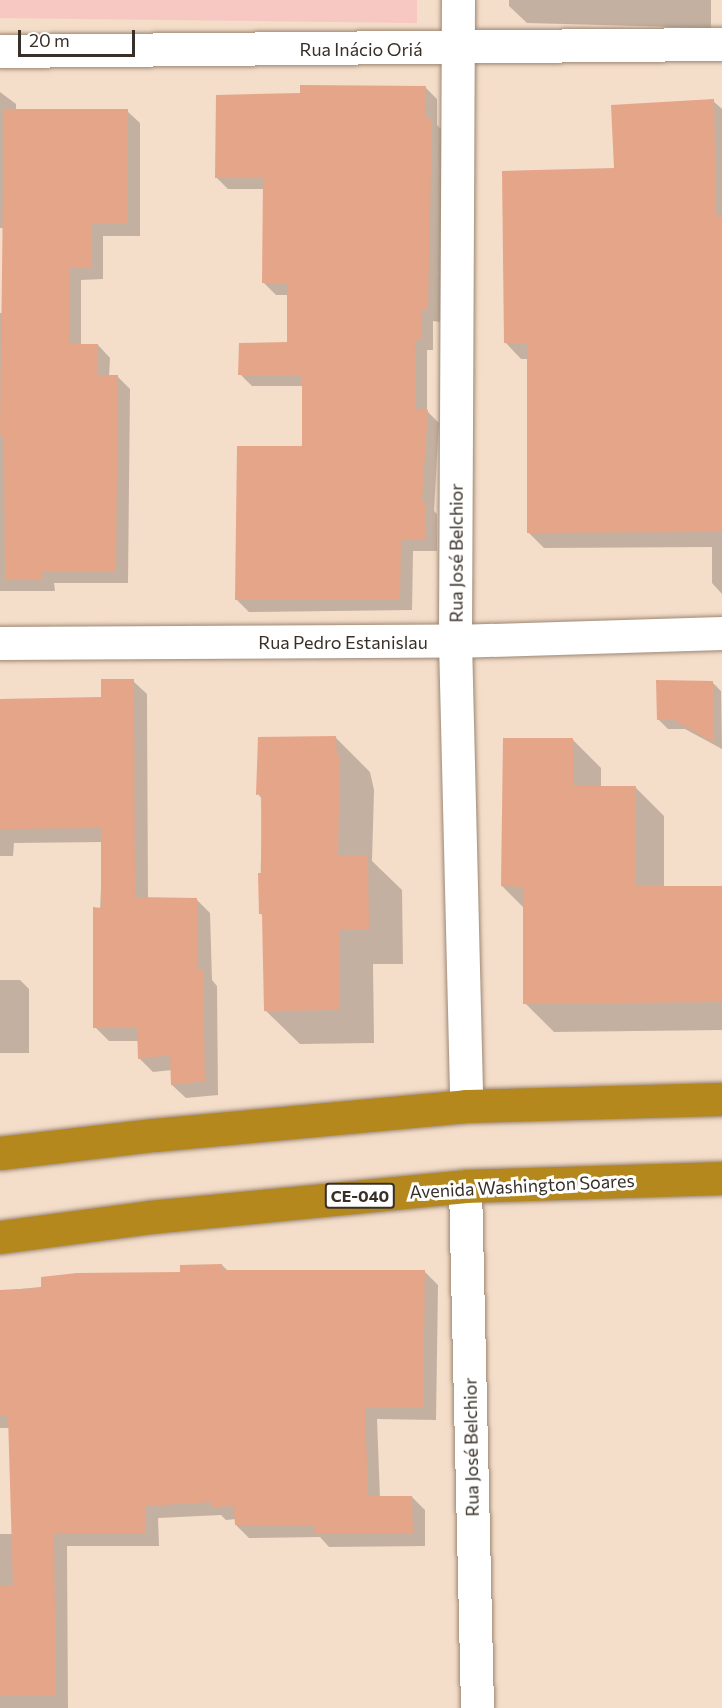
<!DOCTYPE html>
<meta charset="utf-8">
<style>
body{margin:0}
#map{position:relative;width:722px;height:1708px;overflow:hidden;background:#f4ddc9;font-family:Commissioner,sans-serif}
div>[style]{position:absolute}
.green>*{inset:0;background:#f7c7c1}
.shadow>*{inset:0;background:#0003}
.building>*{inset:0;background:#e5a589}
.roads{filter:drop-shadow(0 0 2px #9c8875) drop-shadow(0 0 2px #9c8875)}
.street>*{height:33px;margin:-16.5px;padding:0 16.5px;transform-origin:16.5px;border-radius:16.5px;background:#fff}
.highway>*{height:33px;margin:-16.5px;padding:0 16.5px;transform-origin:16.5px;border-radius:16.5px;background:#b4881d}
span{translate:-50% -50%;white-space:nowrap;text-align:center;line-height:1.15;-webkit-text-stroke:6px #fff;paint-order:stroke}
.shield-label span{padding:2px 4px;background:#fff;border:2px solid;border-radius:4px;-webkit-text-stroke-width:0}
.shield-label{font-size:16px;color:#383028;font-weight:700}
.street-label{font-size:18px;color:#383028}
.scale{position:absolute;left:18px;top:30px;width:117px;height:27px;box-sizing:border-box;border:3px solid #383028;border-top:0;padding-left:8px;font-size:18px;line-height:21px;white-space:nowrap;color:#383028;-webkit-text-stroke:4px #fff;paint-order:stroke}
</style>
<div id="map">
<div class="green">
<div style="clip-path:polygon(0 0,417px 0,417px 23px,0 18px)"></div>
</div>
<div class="shadow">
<div style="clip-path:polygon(509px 0,711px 0,711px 28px,527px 23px,509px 6px)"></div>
<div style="clip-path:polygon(425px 87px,437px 99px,437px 125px,444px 132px,440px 322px,433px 321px,433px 350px,427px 350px,427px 411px,439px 423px,434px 511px,437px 514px,437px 551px,413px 551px,412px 610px,249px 612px,237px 600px,303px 447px,303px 386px,252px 386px,240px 374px,288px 344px,288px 295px,276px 295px,264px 283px,264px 189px,228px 189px,216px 177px,301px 94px)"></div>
<div style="clip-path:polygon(0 92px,16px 104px,16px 110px,127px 111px,140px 123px,140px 236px,103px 236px,103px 279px,81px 280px,81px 345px,98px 345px,110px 358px,109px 377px,118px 377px,130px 389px,128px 583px,54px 583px,55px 591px,0 591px,0 313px,5px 313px,5px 228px,0 228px)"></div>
<div style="clip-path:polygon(713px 101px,722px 109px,722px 594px,712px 583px,712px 547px,544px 548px,528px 532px,529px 359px,521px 359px,505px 342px,616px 170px)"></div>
<div style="clip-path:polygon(133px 681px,147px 694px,148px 899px,196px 899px,210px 913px,212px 980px,217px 986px,218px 1095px,186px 1098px,172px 1085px,172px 1070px,153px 1072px,139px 1058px,139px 1041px,109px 1041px,95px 1027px,103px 842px,14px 843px,13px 856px,0 856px,0 699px,103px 699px)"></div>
<div style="clip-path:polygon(712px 682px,721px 691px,722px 749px,685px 729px,668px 729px,659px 720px)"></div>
<div style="clip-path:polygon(336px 738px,370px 772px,374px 790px,372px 861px,402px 890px,403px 964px,373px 964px,374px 1043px,300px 1044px,265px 1010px,264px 917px,260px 913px,262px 799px,258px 794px)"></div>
<div style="clip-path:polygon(572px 739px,601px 768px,601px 788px,635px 787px,664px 816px,664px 888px,722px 887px,722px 1030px,554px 1032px,525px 1003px,524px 908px,502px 886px)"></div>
<div style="clip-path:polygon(0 980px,20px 980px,29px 989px,29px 1053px,0 1053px)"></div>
<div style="clip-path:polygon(222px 1265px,229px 1272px,425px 1272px,438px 1285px,436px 1420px,377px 1419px,380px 1498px,412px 1497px,425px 1510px,425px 1546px,329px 1547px,320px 1537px,249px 1538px,236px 1525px,236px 1519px,226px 1520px,221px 1515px,158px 1518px,159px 1546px,67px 1546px,68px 1708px,0 1708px,0 1534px,13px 1534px,10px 1428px,0 1428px,0 1291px,182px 1273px)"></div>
</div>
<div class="building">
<div style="clip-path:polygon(300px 85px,426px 86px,425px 118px,432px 119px,428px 310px,422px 310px,422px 339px,415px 339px,416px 409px,428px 410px,422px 501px,426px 501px,425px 539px,401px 539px,400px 599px,235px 600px,237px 446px,302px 446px,302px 375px,238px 375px,239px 343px,287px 342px,287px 284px,262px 283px,263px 177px,215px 178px,216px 95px,300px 93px)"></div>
<div style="clip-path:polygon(714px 99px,716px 215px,722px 215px,722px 532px,527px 533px,527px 343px,504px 343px,502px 171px,614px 168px,611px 105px)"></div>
<div style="clip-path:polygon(4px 109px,128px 109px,128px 224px,91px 224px,91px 267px,69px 268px,70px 344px,98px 344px,97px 375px,118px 375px,116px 571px,42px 571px,43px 579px,5px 579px,4px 436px,0 436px)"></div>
<div style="clip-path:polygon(101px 679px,134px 679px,135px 897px,197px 898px,198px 970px,203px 970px,205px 1081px,171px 1085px,170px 1055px,138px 1059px,137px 1028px,93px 1028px,93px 907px,101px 908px,101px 828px,0 829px,0 699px,101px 697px)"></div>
<div style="clip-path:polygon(656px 680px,713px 681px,713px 742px,674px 720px,657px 720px)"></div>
<div style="clip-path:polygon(336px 736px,337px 755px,340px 755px,338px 855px,368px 855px,369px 930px,339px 930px,340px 1010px,264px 1011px,262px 914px,259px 914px,258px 873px,262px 873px,261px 794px,256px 795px,258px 737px)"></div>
<div style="clip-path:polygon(503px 738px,573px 738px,574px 786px,636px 786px,636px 886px,722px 886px,722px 1002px,523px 1004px,523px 887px,501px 886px)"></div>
<div style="clip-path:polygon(222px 1264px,222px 1270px,425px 1270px,423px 1408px,365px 1407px,368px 1496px,412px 1496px,413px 1534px,314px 1534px,315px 1525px,235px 1525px,234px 1506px,212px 1507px,212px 1502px,145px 1506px,146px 1534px,54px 1533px,56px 1696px,0 1696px,0 1586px,13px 1586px,8px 1416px,0 1416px,0 1290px,41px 1288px,41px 1277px,77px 1273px,180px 1272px,180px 1265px)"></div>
</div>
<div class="roads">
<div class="street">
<div style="left:458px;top:0;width:641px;rotate:90.27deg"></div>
<div style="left:455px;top:641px;width:465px;rotate:88.6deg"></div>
<div style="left:0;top:51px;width:722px;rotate:-0.56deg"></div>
<div style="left:0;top:643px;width:455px;rotate:-0.3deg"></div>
<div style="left:455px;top:641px;width:267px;rotate:-1.7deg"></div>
<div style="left:465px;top:1186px;width:522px;rotate:88.68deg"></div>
</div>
<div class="highway">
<div style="left:0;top:1153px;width:155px;rotate:-6.7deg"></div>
<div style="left:154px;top:1135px;width:313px;rotate:-5.3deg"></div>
<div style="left:466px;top:1106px;width:256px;rotate:-1.6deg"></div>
<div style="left:0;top:1237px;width:151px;rotate:-7.6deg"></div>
<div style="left:150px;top:1217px;width:317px;rotate:-5.6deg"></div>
<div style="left:465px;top:1186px;width:257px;rotate:-1.8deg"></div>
</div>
</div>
<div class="shield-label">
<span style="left:360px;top:1196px">CE-040</span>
</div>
<div class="street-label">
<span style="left:361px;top:49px">Rua Inácio Oriá</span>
<span style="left:456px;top:553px;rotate:-90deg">Rua José Belchior</span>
<span style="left:343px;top:642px">Rua Pedro Estanislau</span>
<span style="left:522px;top:1186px;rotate:-3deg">Avenida Washington Soares</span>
<span style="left:471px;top:1447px;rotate:-91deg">Rua José Belchior</span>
</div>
<div class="scale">20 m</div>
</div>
